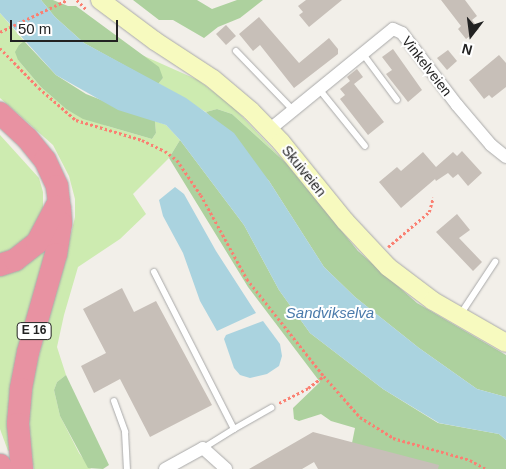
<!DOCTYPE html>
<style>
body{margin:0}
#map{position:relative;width:506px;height:469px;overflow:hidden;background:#f2efe9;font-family:Helvetica,sans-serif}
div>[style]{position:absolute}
.grass>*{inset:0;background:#cdebb0}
.forest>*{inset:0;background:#add19e}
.water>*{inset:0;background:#aad3df}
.building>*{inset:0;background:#c7bfb8}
.path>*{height:2.5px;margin-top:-1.25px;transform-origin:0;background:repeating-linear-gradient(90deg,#fa8072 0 2.5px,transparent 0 5px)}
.roads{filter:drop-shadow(0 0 1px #a9a9a9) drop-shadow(0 0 1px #a9a9a9)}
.lane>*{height:6px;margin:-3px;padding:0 3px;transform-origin:3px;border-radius:3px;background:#fff}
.street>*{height:12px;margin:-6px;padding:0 6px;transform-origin:6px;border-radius:6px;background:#fff}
.secondary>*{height:18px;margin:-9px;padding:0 9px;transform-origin:9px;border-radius:9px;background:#f7fabf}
.highway>*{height:22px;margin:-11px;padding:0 11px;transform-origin:11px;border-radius:11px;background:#e892a2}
span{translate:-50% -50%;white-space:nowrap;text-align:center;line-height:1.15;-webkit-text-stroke:4px #fff;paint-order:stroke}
.shield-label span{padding:1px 4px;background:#fff;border:1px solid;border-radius:4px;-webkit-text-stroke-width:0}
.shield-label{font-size:12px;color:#222;font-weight:700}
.street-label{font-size:14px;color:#222}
.water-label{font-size:15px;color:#4a7aab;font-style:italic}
.north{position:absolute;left:446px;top:10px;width:50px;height:50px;-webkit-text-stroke:4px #fff;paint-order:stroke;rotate:195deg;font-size:14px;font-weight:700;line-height:20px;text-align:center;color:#222}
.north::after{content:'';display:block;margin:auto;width:18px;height:22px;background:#222;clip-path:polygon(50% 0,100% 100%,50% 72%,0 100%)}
.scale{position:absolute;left:10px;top:20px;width:108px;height:22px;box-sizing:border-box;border:2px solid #222;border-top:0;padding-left:6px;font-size:15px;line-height:18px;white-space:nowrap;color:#222;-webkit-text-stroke:4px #fff;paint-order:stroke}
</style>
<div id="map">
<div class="grass">
<div style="clip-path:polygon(0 13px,24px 41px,19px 45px,18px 60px,41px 87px,66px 109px,107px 126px,152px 139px,156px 133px,155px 121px,166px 125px,180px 140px,169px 158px,133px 194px,146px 214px,120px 239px,78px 267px,64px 315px,57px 347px,66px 375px,57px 382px,54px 390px,60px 416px,79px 453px,91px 469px,34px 469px,32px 460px,28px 409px,33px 378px,71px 234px,75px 217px,75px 199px,69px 176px,53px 145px,0 98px)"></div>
<div style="clip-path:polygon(135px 52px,198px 80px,232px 106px,286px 163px,232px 114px,217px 109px,206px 112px,158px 84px,163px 78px)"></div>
<div style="clip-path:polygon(0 135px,39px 178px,43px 192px,43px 208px,29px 241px,0 256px)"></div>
<div style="clip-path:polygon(47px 246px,10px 450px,8px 451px,0 429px,0 274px)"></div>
</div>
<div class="forest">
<div style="clip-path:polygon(41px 0,53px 0,68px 6px,76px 6px,159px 67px,163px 78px,158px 84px,84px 43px,55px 17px)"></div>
<div style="clip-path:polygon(133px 0,197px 0,212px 9px,237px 0,263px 0,240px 18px,218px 27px,204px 38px,173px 20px,159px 20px)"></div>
<div style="clip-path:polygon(24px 41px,56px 75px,86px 94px,155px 121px,156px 133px,152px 139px,83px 119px,66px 109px,41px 87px,18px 60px,15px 52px,19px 45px)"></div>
<div style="clip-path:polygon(217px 109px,232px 114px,286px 163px,358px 251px,417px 303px,506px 355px,506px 397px,477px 389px,419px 348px,355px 297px,324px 267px,269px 181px,206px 112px)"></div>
<div style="clip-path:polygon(180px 140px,244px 225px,279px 290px,310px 333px,383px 389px,438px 423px,499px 434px,506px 440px,506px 469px,421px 469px,352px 443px,355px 428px,331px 421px,321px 414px,299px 421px,294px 419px,293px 408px,320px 382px,248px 287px,169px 158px)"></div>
<div style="clip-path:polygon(66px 375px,109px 465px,103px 469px,88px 468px,60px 416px,54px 390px,57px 382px)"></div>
</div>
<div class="water">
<div style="clip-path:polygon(0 0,41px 0,55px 17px,84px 43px,186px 98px,234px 133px,269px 181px,324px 267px,355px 297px,419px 348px,477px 389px,506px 397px,506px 440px,499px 434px,439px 423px,383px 389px,310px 333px,279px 290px,244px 225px,180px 140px,166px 125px,118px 110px,56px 75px,0 13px)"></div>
<div style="clip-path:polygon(175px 187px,184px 194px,216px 251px,256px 313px,217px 331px,200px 301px,183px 253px,163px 216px,159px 200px)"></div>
<div style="clip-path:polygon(263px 321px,280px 344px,282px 356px,279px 366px,267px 374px,250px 378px,240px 375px,234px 368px,224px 339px,226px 335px)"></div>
</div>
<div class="building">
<div style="clip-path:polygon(306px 0,342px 0,309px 27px,299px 15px,303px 12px,298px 6px)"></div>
<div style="clip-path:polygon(441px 0,465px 0,477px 16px,472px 20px,479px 29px,466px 39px,458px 29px,461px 26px)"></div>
<div style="clip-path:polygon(259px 17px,299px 63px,329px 38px,338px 49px,338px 54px,294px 88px,260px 45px,253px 51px,239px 34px)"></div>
<div style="clip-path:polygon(226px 25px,236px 36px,226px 45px,216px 34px)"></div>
<div style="clip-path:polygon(393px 49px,422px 90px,408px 102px,386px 74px,392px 70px,382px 57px)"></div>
<div style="clip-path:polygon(448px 50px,457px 61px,447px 70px,437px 58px)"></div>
<div style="clip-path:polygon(499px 55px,506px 63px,506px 87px,492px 98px,489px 95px,484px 99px,469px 80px)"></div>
<div style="clip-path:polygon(357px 69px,363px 77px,354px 84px,384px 122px,368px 135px,340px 99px,345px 95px,340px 89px,350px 81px,347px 77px)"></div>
<div style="clip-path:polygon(462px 151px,482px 173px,468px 186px,458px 174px,453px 178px,448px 173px,436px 181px,435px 179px,401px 208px,379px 182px,397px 167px,401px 171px,423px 152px,436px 167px,453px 152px,457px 156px)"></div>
<div style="clip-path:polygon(457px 214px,470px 230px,459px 238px,482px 262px,473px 271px,436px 232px)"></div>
<div style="clip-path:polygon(122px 288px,134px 312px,156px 301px,212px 405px,150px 437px,120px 379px,94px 393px,81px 366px,106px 353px,83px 309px)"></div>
<div style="clip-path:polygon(313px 432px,439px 465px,438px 469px,318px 469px,314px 462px,302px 469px,249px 469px)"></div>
</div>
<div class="path">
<div style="left:77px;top:0;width:13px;rotate:45deg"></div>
<div style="left:0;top:32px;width:74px;rotate:-25.5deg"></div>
<div style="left:0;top:48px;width:56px;rotate:45.7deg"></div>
<div style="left:39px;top:88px;width:49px;rotate:40.9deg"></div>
<div style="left:76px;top:120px;width:69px;rotate:16.9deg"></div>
<div style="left:142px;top:140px;width:25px;rotate:26deg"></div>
<div style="left:165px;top:151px;width:15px;rotate:37deg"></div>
<div style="left:177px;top:160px;width:42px;rotate:55.6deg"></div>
<div style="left:201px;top:195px;width:96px;rotate:61.3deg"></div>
<div style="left:247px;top:279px;width:124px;rotate:51.6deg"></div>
<div style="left:324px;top:376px;width:55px;rotate:48.7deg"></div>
<div style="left:360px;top:417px;width:39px;rotate:32deg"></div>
<div style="left:393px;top:438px;width:80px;rotate:15.9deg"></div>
<div style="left:470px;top:460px;width:18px;rotate:29deg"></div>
<div style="left:388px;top:247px;width:54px;rotate:-40.5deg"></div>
<div style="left:429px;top:212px;width:15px;rotate:-74deg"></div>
<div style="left:279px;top:403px;width:33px;rotate:-27deg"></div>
<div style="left:308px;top:388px;width:20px;rotate:-37deg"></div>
</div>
<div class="roads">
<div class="lane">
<div style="left:236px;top:51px;width:82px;rotate:46deg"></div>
<div style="left:363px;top:54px;width:57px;rotate:53.5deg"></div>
<div style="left:319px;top:89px;width:73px;rotate:51.1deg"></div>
<div style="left:154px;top:272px;width:176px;rotate:63deg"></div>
<div style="left:234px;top:429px;width:36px;rotate:148deg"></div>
<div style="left:460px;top:315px;width:64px;rotate:-56.6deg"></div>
<div style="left:114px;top:401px;width:33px;rotate:70deg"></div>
<div style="left:125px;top:432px;width:37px;rotate:87deg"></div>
<div style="left:234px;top:429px;width:43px;rotate:-29.6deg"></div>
</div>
<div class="street">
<div style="left:269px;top:130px;width:160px;rotate:-39.2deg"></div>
<div style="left:393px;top:29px;width:10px;rotate:24deg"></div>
<div style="left:402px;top:33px;width:91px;rotate:52.6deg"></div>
<div style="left:457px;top:105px;width:52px;rotate:49.6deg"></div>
<div style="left:491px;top:145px;width:19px;rotate:39deg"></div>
<div style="left:165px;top:469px;width:43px;rotate:-28.9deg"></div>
<div style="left:203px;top:448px;width:31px;rotate:42deg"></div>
</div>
<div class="secondary">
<div style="left:100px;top:0;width:69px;rotate:36.7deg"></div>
<div style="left:155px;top:41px;width:69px;rotate:33.2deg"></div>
<div style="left:213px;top:79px;width:50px;rotate:40.1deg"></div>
<div style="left:251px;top:111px;width:43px;rotate:45.9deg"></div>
<div style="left:281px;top:142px;width:102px;rotate:51deg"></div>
<div style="left:345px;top:221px;width:63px;rotate:46.9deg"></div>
<div style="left:388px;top:267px;width:56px;rotate:37.1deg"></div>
<div style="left:433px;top:301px;width:84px;rotate:29.9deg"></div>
</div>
<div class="highway">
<div style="left:0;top:113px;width:37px;rotate:43deg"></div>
<div style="left:27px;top:138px;width:28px;rotate:51deg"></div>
<div style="left:45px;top:160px;width:29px;rotate:65deg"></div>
<div style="left:57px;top:186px;width:23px;rotate:83deg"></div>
<div style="left:60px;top:209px;width:14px;rotate:86deg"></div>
<div style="left:61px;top:223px;width:31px;rotate:99deg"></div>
<div style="left:56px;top:254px;width:102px;rotate:105.9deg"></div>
<div style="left:28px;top:352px;width:38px;rotate:101deg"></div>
<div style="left:21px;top:389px;width:35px;rotate:95deg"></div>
<div style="left:18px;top:424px;width:45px;rotate:84.9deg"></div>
<div style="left:0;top:265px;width:16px;rotate:-18deg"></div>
<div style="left:15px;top:260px;width:28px;rotate:-38deg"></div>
<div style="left:37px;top:243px;width:41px;rotate:-62.2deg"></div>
<div style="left:0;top:465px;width:4px;rotate:63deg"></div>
</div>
</div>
<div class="shield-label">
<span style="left:34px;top:331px">E 16</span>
</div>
<div class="street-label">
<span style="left:427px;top:66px;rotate:52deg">Vinkelveien</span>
<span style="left:304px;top:171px;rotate:51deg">Skuiveien</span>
</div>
<div class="water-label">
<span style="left:330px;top:313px">Sandvikselva</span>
</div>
<div class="north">N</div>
<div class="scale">50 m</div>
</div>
